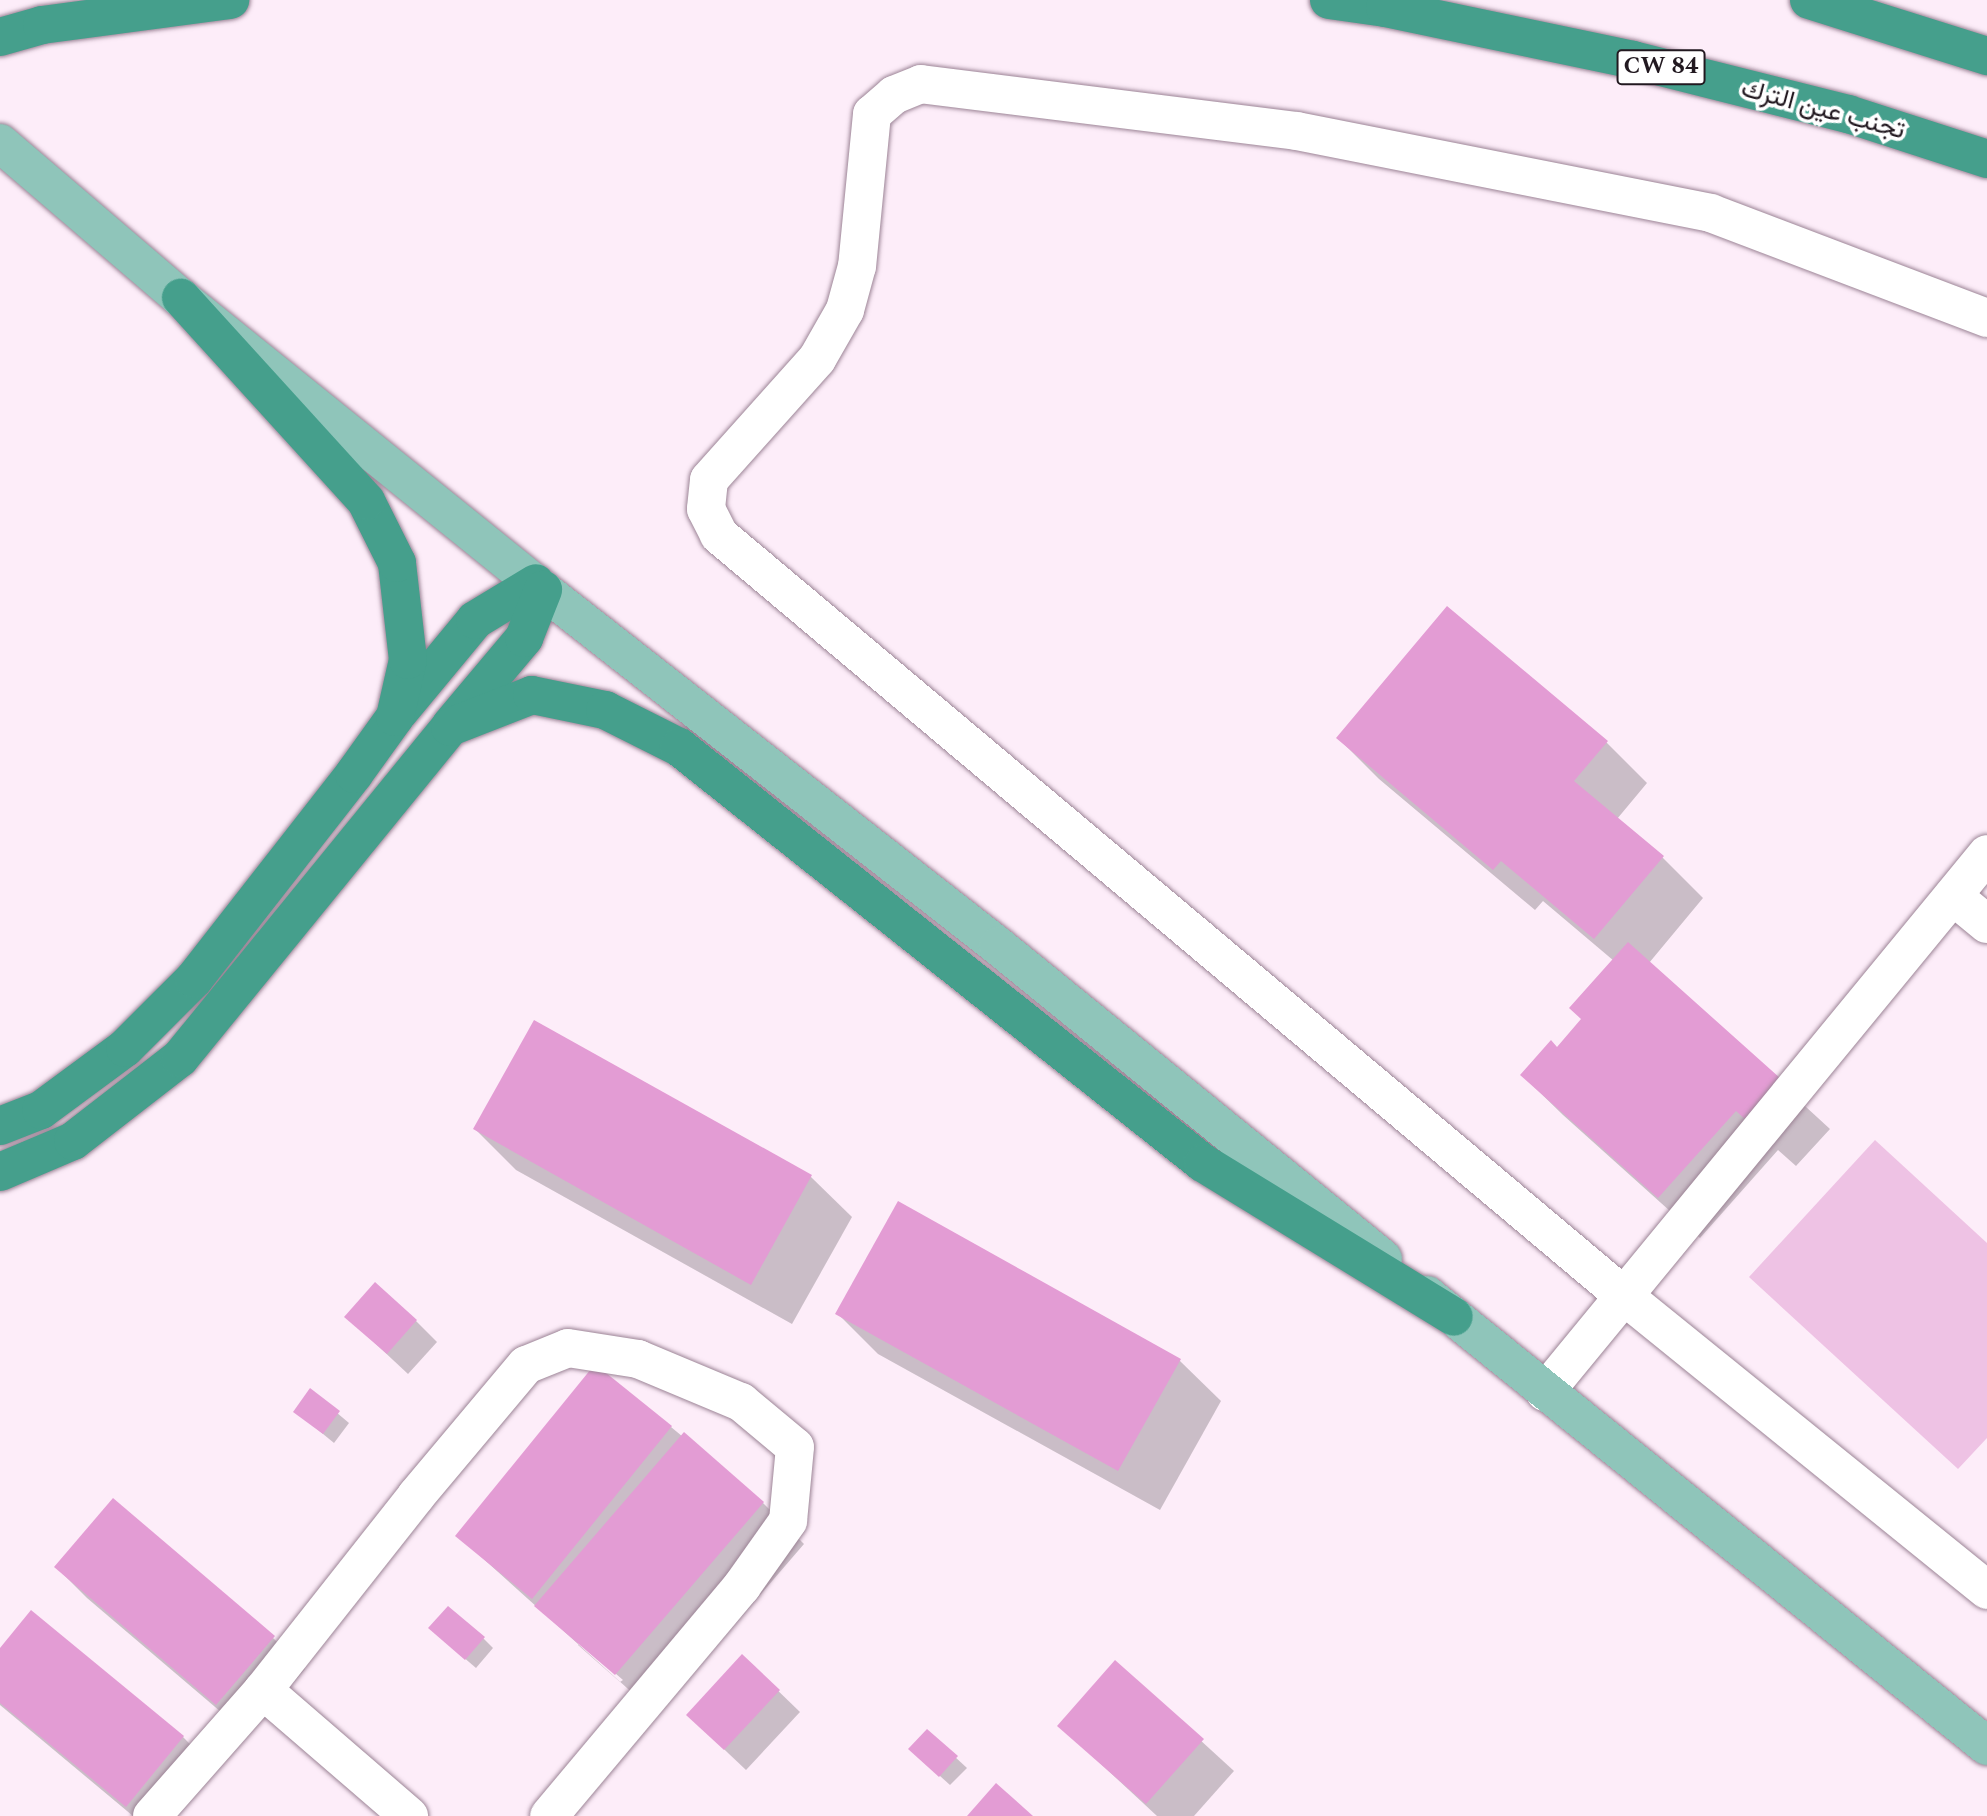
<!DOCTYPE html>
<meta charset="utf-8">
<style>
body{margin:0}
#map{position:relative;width:1987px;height:1816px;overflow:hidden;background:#fdedf9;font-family:Spectral,Vazirmatn,serif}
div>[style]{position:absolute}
.green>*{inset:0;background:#eec2e4}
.shadow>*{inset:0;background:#0003}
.building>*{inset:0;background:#e39cd4}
.roads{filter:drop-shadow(0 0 2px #9c8496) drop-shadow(0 0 2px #9c8496)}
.minor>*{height:38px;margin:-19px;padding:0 19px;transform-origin:19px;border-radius:19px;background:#fff}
.major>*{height:38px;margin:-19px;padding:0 19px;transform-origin:19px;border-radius:19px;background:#8fc5ba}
.highway>*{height:38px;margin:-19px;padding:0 19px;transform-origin:19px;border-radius:19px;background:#459f8c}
span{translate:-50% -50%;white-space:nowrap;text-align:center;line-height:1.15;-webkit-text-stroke:7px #fff;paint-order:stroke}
.shield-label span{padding:2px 5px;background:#fff;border:2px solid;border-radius:5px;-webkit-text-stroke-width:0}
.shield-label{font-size:24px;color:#221920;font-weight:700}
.street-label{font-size:26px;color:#221920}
</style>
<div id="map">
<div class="green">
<div style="clip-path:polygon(1875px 1140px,1987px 1243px,1987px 1438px,1958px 1469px,1749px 1277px)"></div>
</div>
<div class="shadow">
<div style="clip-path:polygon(1338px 738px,1606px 742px,1647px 783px,1617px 819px,1662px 857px,1703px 898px,1649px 963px,1830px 1129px,1796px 1166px,1778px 1150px,1700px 1238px,1563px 1115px,1522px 1075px,1557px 1049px,1583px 1020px,1614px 961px,1543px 901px,1535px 910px,1379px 779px)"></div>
<div style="clip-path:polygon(475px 1129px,811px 1177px,852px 1217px,792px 1324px,516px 1170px)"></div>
<div style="clip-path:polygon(837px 1313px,1180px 1361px,1221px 1401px,1160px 1510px,878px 1354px)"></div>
<div style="clip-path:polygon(347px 1317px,416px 1321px,437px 1342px,408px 1374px)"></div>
<div style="clip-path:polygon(311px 1391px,349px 1423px,334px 1443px,295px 1411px)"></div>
<div style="clip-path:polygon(evenodd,671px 1427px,763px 1503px,804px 1544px,657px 1715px,458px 1536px,671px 1427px,578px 1641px,623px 1680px,620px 1682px,578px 1645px,578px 1641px)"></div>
<div style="clip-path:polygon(56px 1567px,273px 1638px,305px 1669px,248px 1735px,87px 1598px)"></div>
<div style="clip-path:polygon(32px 1612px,183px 1737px,214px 1769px,175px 1816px,133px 1816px,0 1705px,0 1651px)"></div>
<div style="clip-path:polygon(441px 1638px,483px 1638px,493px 1648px,476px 1668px)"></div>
<div style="clip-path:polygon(742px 1656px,800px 1712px,746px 1770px,709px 1735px)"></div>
<div style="clip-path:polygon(1116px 1663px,1234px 1771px,1194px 1816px,1157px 1816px,1060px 1726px)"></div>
<div style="clip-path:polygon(927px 1731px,967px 1768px,950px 1785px,920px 1758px)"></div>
</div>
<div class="building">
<div style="clip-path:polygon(1447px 606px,1608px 741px,1574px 781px,1664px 856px,1594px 939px,1501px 861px,1493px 870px,1336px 738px)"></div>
<div style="clip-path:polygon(1628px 942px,1790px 1087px,1754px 1127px,1736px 1111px,1658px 1198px,1520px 1075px,1551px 1040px,1557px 1047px,1581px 1019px,1569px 1008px)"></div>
<div style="clip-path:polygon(534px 1020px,812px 1175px,751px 1285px,473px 1129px)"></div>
<div style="clip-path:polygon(898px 1201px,1181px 1359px,1118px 1471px,835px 1314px)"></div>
<div style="clip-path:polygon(375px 1282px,417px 1320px,387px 1354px,344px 1317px)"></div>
<div style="clip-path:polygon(595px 1364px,672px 1426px,532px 1599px,455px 1536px)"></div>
<div style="clip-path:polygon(310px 1388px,340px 1411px,323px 1434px,293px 1412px)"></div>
<div style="clip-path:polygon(684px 1432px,764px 1502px,615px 1675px,534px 1606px)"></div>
<div style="clip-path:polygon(113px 1498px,275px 1636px,216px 1705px,54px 1567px)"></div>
<div style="clip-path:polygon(448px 1606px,485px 1637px,465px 1660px,428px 1628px)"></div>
<div style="clip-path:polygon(31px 1610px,184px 1736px,126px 1807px,0 1703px,0 1648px)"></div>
<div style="clip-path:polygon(742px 1654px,780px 1690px,724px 1750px,686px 1715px)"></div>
<div style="clip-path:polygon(1115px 1660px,1204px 1739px,1146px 1804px,1057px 1726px)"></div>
<div style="clip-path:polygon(927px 1729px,958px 1756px,939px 1777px,908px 1749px)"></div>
<div style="clip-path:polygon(996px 1783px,1033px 1816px,967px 1816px)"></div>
</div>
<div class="roads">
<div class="minor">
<div style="left:1987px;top:318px;width:295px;rotate:-159.2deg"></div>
<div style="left:1711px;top:213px;width:422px;rotate:-168.8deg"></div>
<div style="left:1297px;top:131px;width:379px;rotate:-172.9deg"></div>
<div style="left:921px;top:84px;width:29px;rotate:158deg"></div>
<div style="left:894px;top:95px;width:29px;rotate:139deg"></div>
<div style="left:872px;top:114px;width:153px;rotate:95.6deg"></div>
<div style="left:857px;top:266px;width:46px;rotate:105.3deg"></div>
<div style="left:845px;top:310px;width:56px;rotate:119.7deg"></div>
<div style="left:817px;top:359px;width:162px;rotate:131.8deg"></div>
<div style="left:709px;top:480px;width:29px;rotate:96deg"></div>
<div style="left:706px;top:509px;width:29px;rotate:63deg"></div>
<div style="left:719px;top:535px;width:1182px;rotate:40.06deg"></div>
<div style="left:1624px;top:1296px;width:467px;rotate:39deg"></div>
<div style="left:1953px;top:896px;width:44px;rotate:39.5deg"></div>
<div style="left:1545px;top:1392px;width:696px;rotate:-50.59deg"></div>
<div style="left:263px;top:1690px;width:193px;rotate:40.8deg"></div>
<div style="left:152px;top:1816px;width:168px;rotate:-48.6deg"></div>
<div style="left:263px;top:1690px;width:247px;rotate:-51.7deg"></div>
<div style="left:416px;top:1496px;width:171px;rotate:-50deg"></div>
<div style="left:526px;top:1365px;width:45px;rotate:-22deg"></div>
<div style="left:568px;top:1348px;width:71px;rotate:8.9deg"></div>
<div style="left:638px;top:1359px;width:112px;rotate:22.7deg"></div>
<div style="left:741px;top:1402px;width:70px;rotate:39.8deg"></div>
<div style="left:795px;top:1447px;width:74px;rotate:95.4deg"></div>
<div style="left:788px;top:1521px;width:80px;rotate:125.3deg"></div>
<div style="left:742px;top:1586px;width:300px;rotate:130deg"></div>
</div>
<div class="major">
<div style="left:0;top:143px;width:238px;rotate:40.6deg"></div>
<div style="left:181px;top:298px;width:465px;rotate:38.9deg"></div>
<div style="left:543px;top:590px;width:578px;rotate:38.04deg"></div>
<div style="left:998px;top:946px;width:496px;rotate:39.1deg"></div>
<div style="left:1427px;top:1295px;width:719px;rotate:38.85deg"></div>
</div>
<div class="highway">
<div style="left:1329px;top:0;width:57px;rotate:8.1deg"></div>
<div style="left:1385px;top:8px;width:253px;rotate:11.8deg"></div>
<div style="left:1633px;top:60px;width:222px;rotate:14.1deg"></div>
<div style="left:1848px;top:114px;width:146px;rotate:17.9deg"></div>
<div style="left:1809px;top:0;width:187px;rotate:17.5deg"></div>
<div style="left:0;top:37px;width:44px;rotate:-15.9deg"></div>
<div style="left:42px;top:25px;width:190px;rotate:-7.6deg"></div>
<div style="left:399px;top:712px;width:119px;rotate:-50.4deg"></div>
<div style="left:475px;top:620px;width:71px;rotate:-31.2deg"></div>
<div style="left:451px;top:725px;width:114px;rotate:-50deg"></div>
<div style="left:524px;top:638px;width:52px;rotate:-68.4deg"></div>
<div style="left:0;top:1126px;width:44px;rotate:-21.3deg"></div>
<div style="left:41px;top:1110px;width:104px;rotate:-36.4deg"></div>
<div style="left:125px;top:1048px;width:98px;rotate:-45deg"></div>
<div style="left:194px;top:979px;width:260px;rotate:-52deg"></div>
<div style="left:354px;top:774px;width:70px;rotate:-54.3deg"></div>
<div style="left:395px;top:717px;width:58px;rotate:-77.2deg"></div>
<div style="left:408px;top:660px;width:98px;rotate:-96.5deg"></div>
<div style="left:397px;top:563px;width:69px;rotate:-116.6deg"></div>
<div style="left:366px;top:501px;width:275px;rotate:-132.3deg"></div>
<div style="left:0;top:1172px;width:79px;rotate:-23deg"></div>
<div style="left:73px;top:1141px;width:135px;rotate:-37.8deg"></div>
<div style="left:180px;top:1058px;width:427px;rotate:-50.8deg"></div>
<div style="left:450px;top:727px;width:88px;rotate:-21.3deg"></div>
<div style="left:532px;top:695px;width:75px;rotate:11.6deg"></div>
<div style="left:605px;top:710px;width:83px;rotate:26.6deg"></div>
<div style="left:679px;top:747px;width:669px;rotate:38.45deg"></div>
<div style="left:1203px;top:1163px;width:294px;rotate:31.5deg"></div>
</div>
</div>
<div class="shield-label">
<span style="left:1661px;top:67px">CW 84</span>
</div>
<div class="street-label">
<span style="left:1823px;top:110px;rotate:15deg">تجنب عين الترك</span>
</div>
</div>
